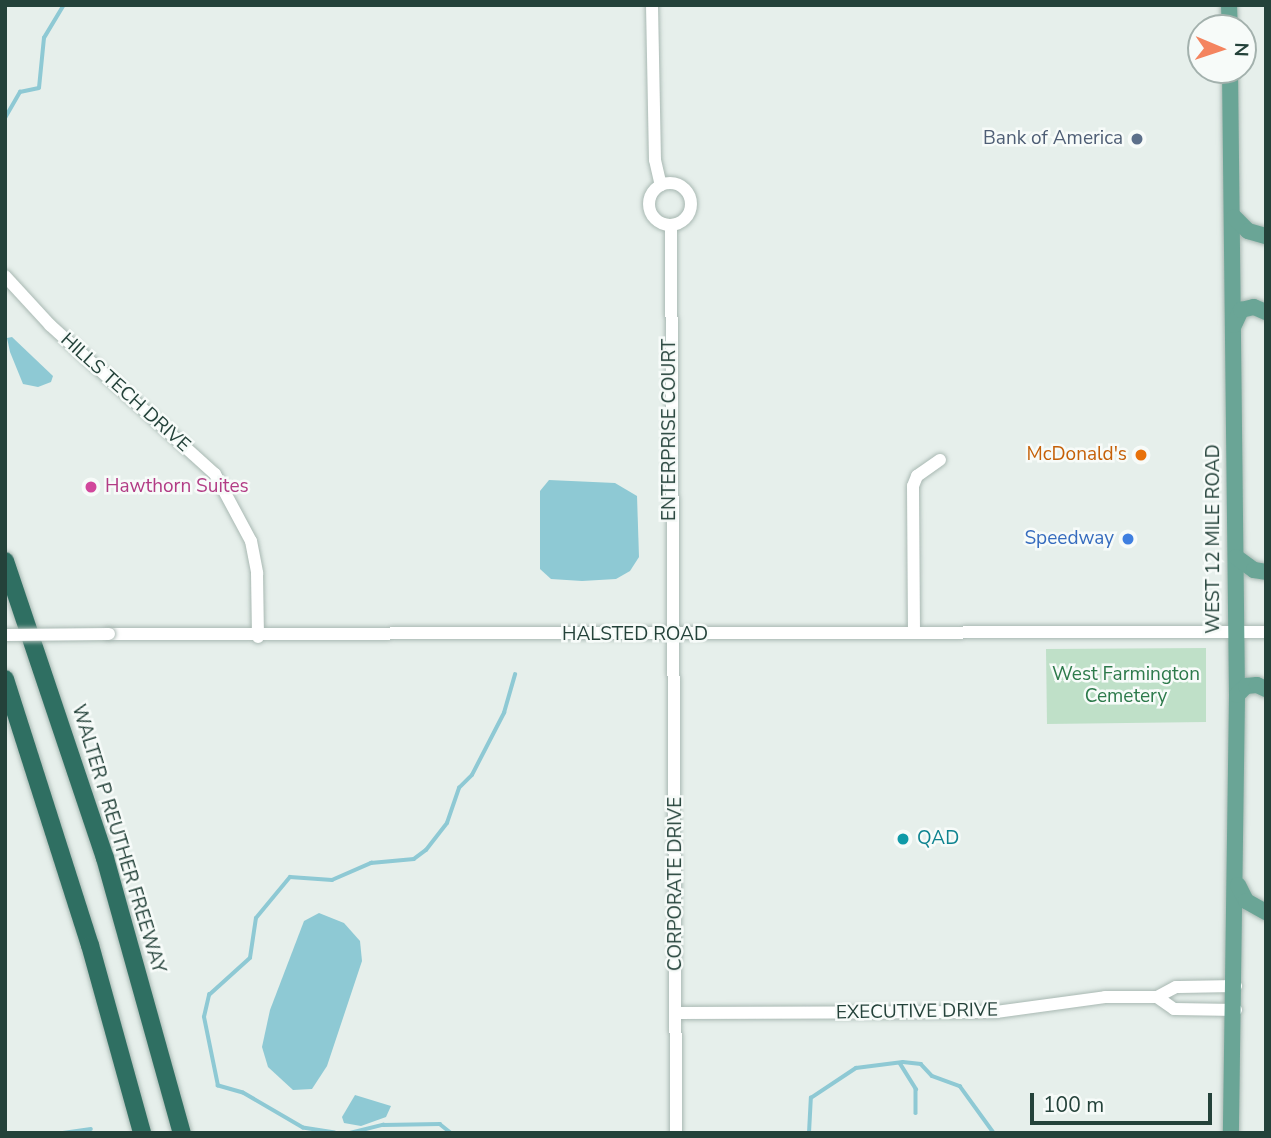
<!DOCTYPE html>
<style>
body{margin:0}
#map{position:relative;width:1271px;height:1138px;overflow:hidden;background:#e6efeb;font-family:"Nunito Sans",sans-serif}
div>[style]{position:absolute}
.green>*{inset:0;background:#bfe0c8}
.water>*{inset:0;background:#8ec9d4}
.stream>*{height:3.5px;margin:-1.75px;padding:0 1.75px;transform-origin:1.75px;border-radius:1.75px;background:#8ec9d4}
.roads{filter:drop-shadow(0 0 2px #a8b8b2) drop-shadow(0 0 2px #a8b8b2)}
.minor>*{height:12px;margin:-6px;padding:0 6px;transform-origin:6px;border-radius:6px;background:#fff}
.minor>.ring{margin:-6px;padding:0;box-sizing:content-box;background:none;border:12px solid #fff;border-radius:50%}
.major>*{height:16px;margin:-8px;padding:0 8px;transform-origin:8px;border-radius:8px;background:#6aa596}
.highway>*{height:18px;margin:-9px;padding:0 9px;transform-origin:9px;border-radius:9px;background:#2f6f62}
.bridges{filter:drop-shadow(0 0 2px #a8b8b2) drop-shadow(0 0 2px #a8b8b2)}
.minor-bridge>*{height:12px;margin:-6px;padding:0 6px;transform-origin:6px;border-radius:6px;background:#fff}
.dots>*{width:19px;height:19px;translate:-50% -50%;box-sizing:border-box;border:4px solid #f7fbf9;border-radius:50%}
span{translate:-50% -50%;white-space:nowrap;text-align:center;line-height:1.15;-webkit-text-stroke:5px #f7fbf9;paint-order:stroke}
.service-label{font-size:19px;color:#4e5e75}
.right{translate:-100% -50%;text-align:right}
.street-label{font-size:19px;color:#24423a}
.food-label{font-size:19px;color:#c56008}
.hotel-label{font-size:19px;color:#b23c85}
.left{translate:0 -50%;text-align:left}
.shop-label{font-size:19px;color:#366cbe}
.park-label{font-size:19px;color:#2d7a4b}
.culture-label{font-size:19px;color:#0d838f}
.frame{position:absolute;inset:0;border:7px solid #24423a;pointer-events:none}
.north{position:absolute;left:1187px;top:14px;width:70px;height:70px;box-sizing:border-box;background:#f7fbf9;border:2px solid #a3b1ad;border-radius:50%;rotate:92deg;font-size:19px;font-weight:700;line-height:28px;text-align:center;color:#24423a}
.north::after{content:'';display:block;margin:auto;width:24px;height:32px;background:#f4845f;clip-path:polygon(50% 0,100% 100%,50% 72%,0 100%)}
.scale{position:absolute;left:1030px;top:1093px;width:182px;height:32px;box-sizing:border-box;border:4px solid #24423a;border-top:0;padding-left:9px;font-size:21px;line-height:24px;white-space:nowrap;color:#24423a;-webkit-text-stroke:5px #f7fbf9;paint-order:stroke}
</style>
<div id="map">
<div class="green">
<div style="clip-path:polygon(1206px 648px,1206px 722px,1047px 724px,1046px 649px)"></div>
</div>
<div class="water">
<div style="clip-path:polygon(12px 337px,53px 376px,51px 382px,38px 387px,23px 384px,10px 352px,7px 338px)"></div>
<div style="clip-path:polygon(549px 480px,615px 483px,637px 496px,639px 557px,630px 571px,616px 579px,582px 581px,551px 579px,540px 569px,540px 491px)"></div>
<div style="clip-path:polygon(319px 913px,344px 923px,360px 941px,362px 961px,327px 1066px,312px 1089px,293px 1090px,268px 1067px,262px 1047px,270px 1010px,304px 921px)"></div>
<div style="clip-path:polygon(355px 1095px,391px 1106px,386px 1117px,361px 1126px,344px 1123px,342px 1117px)"></div>
</div>
<div class="stream">
<div style="left:5px;top:118px;width:30px;rotate:-60deg"></div>
<div style="left:20px;top:92px;width:19px;rotate:-12deg"></div>
<div style="left:39px;top:88px;width:50px;rotate:-84.3deg"></div>
<div style="left:44px;top:38px;width:39px;rotate:-59deg"></div>
<div style="left:900px;top:1063px;width:31px;rotate:58deg"></div>
<div style="left:916px;top:1089px;width:24px;rotate:90deg"></div>
<div style="left:63px;top:1133px;width:28px;rotate:-8deg"></div>
<div style="left:335px;top:1133px;width:32px;rotate:-171deg"></div>
<div style="left:303px;top:1128px;width:69px;rotate:-149.7deg"></div>
<div style="left:243px;top:1093px;width:26px;rotate:-164deg"></div>
<div style="left:218px;top:1086px;width:70px;rotate:-101.5deg"></div>
<div style="left:204px;top:1017px;width:23px;rotate:-77deg"></div>
<div style="left:209px;top:995px;width:55px;rotate:-42.1deg"></div>
<div style="left:250px;top:958px;width:40px;rotate:-81.5deg"></div>
<div style="left:256px;top:918px;width:53px;rotate:-50.3deg"></div>
<div style="left:290px;top:877px;width:42px;rotate:4.1deg"></div>
<div style="left:332px;top:880px;width:43px;rotate:-23.6deg"></div>
<div style="left:371px;top:863px;width:43px;rotate:-5.3deg"></div>
<div style="left:414px;top:859px;width:15px;rotate:-37deg"></div>
<div style="left:426px;top:850px;width:34px;rotate:-52deg"></div>
<div style="left:447px;top:823px;width:37px;rotate:-71deg"></div>
<div style="left:459px;top:788px;width:18px;rotate:-45deg"></div>
<div style="left:472px;top:775px;width:70px;rotate:-62.7deg"></div>
<div style="left:504px;top:713px;width:40px;rotate:-74deg"></div>
<div style="left:350px;top:1133px;width:34px;rotate:-14deg"></div>
<div style="left:383px;top:1125px;width:57px;rotate:-1deg"></div>
<div style="left:440px;top:1124px;width:14px;rotate:39deg"></div>
<div style="left:809px;top:1133px;width:35px;rotate:-87deg"></div>
<div style="left:811px;top:1098px;width:54px;rotate:-33.7deg"></div>
<div style="left:856px;top:1068px;width:47px;rotate:-7.3deg"></div>
<div style="left:903px;top:1062px;width:18px;rotate:6deg"></div>
<div style="left:921px;top:1064px;width:16px;rotate:47deg"></div>
<div style="left:932px;top:1076px;width:30px;rotate:20deg"></div>
<div style="left:960px;top:1086px;width:58px;rotate:54.1deg"></div>
</div>
<div class="roads">
<div class="minor">
<div style="left:652px;top:5px;width:155px;rotate:88.9deg"></div>
<div style="left:655px;top:160px;width:26px;rotate:77deg"></div>
<div class="ring" style="left:649px;top:183px;width:30px;height:30px"></div>
<div style="left:671px;top:225px;width:908px;rotate:89.68deg"></div>
<div style="left:5px;top:276px;width:67px;rotate:47.4deg"></div>
<div style="left:50px;top:325px;width:222px;rotate:42.1deg"></div>
<div style="left:215px;top:474px;width:76px;rotate:61.8deg"></div>
<div style="left:251px;top:541px;width:33px;rotate:79deg"></div>
<div style="left:257px;top:573px;width:64px;rotate:89.1deg"></div>
<div style="left:914px;top:632px;width:146px;rotate:-90.4deg"></div>
<div style="left:913px;top:486px;width:11px;rotate:-68deg"></div>
<div style="left:917px;top:476px;width:28px;rotate:-35deg"></div>
<div style="left:109px;top:634px;width:1157px;rotate:-0.1deg"></div>
<div style="left:1157px;top:997px;width:21px;rotate:35deg"></div>
<div style="left:1174px;top:1009px;width:62px;rotate:0.9deg"></div>
<div style="left:676px;top:1013px;width:320px;rotate:-0.2deg"></div>
<div style="left:996px;top:1012px;width:110px;rotate:-7.8deg"></div>
<div style="left:1105px;top:997px;width:52px"></div>
<div style="left:1157px;top:997px;width:21px;rotate:-28deg"></div>
<div style="left:1176px;top:987px;width:60px;rotate:-1deg"></div>
</div>
<div class="major">
<div style="left:1229px;top:5px;width:23px;rotate:88deg"></div>
<div style="left:1230px;top:70px;width:625px;rotate:89.36deg"></div>
<div style="left:1237px;top:695px;width:438px;rotate:90.8deg"></div>
<div style="left:1234px;top:217px;width:20px;rotate:45deg"></div>
<div style="left:1248px;top:231px;width:19px;rotate:16deg"></div>
<div style="left:1234px;top:325px;width:17px;rotate:-65deg"></div>
<div style="left:1241px;top:310px;width:13px;rotate:-13deg"></div>
<div style="left:1254px;top:307px;width:13px;rotate:23deg"></div>
<div style="left:1236px;top:557px;width:22px;rotate:36deg"></div>
<div style="left:1254px;top:570px;width:12px;rotate:9deg"></div>
<div style="left:1237px;top:695px;width:13px;rotate:-45deg"></div>
<div style="left:1246px;top:686px;width:11px;rotate:-5deg"></div>
<div style="left:1257px;top:685px;width:10px;rotate:24deg"></div>
<div style="left:1238px;top:885px;width:18px;rotate:63deg"></div>
<div style="left:1246px;top:901px;width:23px;rotate:29deg"></div>
</div>
<div class="highway">
<div style="left:5px;top:561px;width:313px;rotate:71.4deg"></div>
<div style="left:105px;top:858px;width:286px;rotate:74.4deg"></div>
<div style="left:5px;top:679px;width:279px;rotate:72.3deg"></div>
<div style="left:90px;top:945px;width:195px;rotate:74.5deg"></div>
</div>
</div>
<div class="bridges">
<div class="minor-bridge">
<div style="left:5px;top:635px;width:104px;rotate:-0.6deg"></div>
</div>
</div>
<div class="dots">
<div style="left:1137px;top:139px;background:#5c6f8a"></div>
<div style="left:1141px;top:455px;background:#e8710a"></div>
<div style="left:91px;top:487px;background:#d1479c"></div>
<div style="left:1128px;top:539px;background:#3f7fe0"></div>
<div style="left:903px;top:839px;background:#0f9aa8"></div>
</div>
<div class="service-label">
<span class="right" style="left:1123px;top:139px">Bank of America</span>
</div>
<div class="street-label">
<span style="left:125px;top:393px;rotate:42deg">HILLS TECH DRIVE</span>
<span style="left:670px;top:430px;rotate:-90deg">ENTERPRISE COURT</span>
<span style="left:1214px;top:539px;rotate:-90deg">WEST 12 MILE ROAD</span>
<span style="left:635px;top:635px">HALSTED ROAD</span>
<span style="left:118px;top:839px;rotate:73deg">WALTER P REUTHER FREEWAY</span>
<span style="left:676px;top:884px;rotate:-90deg">CORPORATE DRIVE</span>
<span style="left:917px;top:1012px;rotate:-1deg">EXECUTIVE DRIVE</span>
</div>
<div class="food-label">
<span class="right" style="left:1127px;top:455px">McDonald's</span>
</div>
<div class="hotel-label">
<span class="left" style="left:105px;top:487px">Hawthorn Suites</span>
</div>
<div class="shop-label">
<span class="right" style="left:1114px;top:539px">Speedway</span>
</div>
<div class="park-label">
<span style="left:1126px;top:686px">West Farmington<br>Cemetery</span>
</div>
<div class="culture-label">
<span class="left" style="left:917px;top:839px">QAD</span>
</div>
<div class="frame"></div>
<div class="north">N</div>
<div class="scale">100 m</div>
</div>
